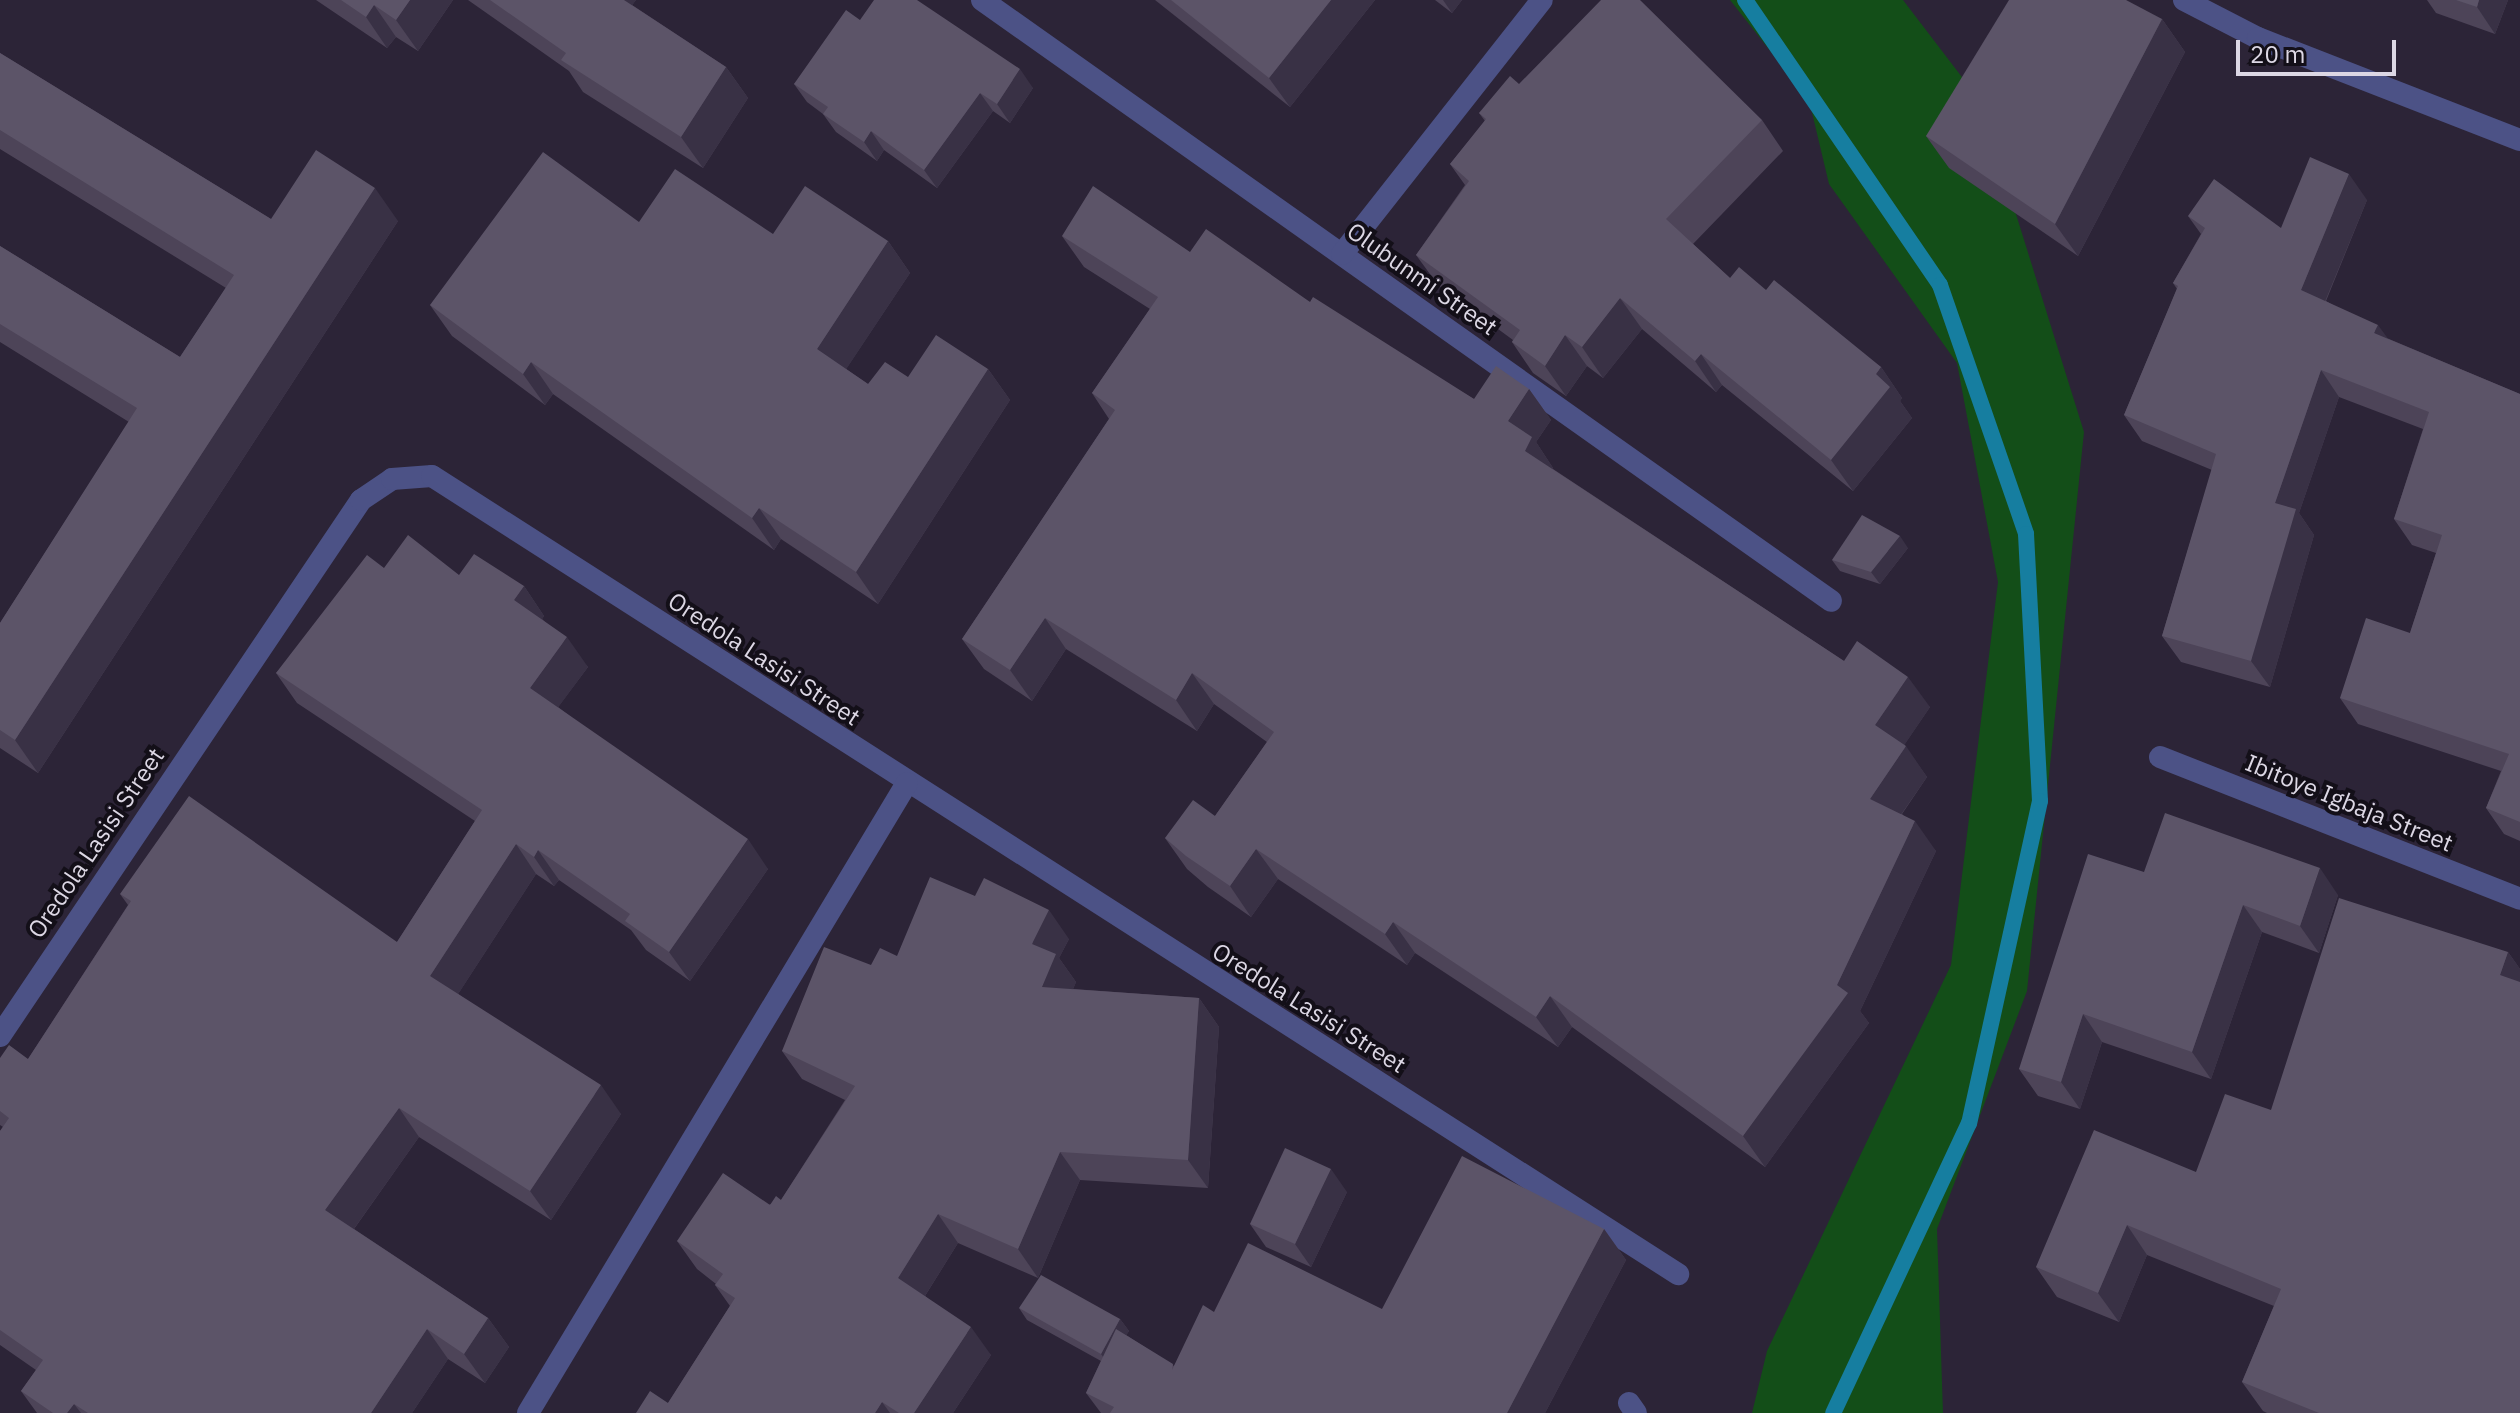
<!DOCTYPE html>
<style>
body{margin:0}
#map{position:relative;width:2520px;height:1413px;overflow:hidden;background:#2c2437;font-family:"IBM Plex Sans",sans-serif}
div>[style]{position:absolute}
.green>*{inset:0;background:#134e18}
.stream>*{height:16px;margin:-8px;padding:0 8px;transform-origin:8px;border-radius:8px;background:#167ea0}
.minor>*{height:22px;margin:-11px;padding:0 11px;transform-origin:11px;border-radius:11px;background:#4c5286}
.wall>*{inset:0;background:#4d4458}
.shaded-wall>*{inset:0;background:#393145}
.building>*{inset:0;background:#5c5468}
span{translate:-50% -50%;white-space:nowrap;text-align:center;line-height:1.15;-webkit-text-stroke:8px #130f18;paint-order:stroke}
.street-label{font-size:24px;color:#dcd7e4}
.scale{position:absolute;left:2236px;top:40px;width:160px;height:36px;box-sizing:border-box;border:4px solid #dcd7e4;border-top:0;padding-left:10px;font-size:24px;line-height:28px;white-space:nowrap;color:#dcd7e4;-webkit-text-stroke:6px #130f18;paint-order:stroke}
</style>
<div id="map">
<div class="green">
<div style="clip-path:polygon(1730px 0,1903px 0,1981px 102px,2084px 432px,2027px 991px,1937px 1229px,1943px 1413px,1752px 1413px,1767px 1351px,1951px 965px,1998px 582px,1957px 363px,1829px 184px,1809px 100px)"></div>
</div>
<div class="stream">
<div style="left:1745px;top:0;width:345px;rotate:55.6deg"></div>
<div style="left:1940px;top:285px;width:263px;rotate:70.9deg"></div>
<div style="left:2026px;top:534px;width:267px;rotate:87deg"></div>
<div style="left:2040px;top:801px;width:330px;rotate:102.4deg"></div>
<div style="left:1969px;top:1123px;width:320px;rotate:115.1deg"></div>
</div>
<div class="minor">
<div style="left:982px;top:0;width:1040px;rotate:35.29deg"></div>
<div style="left:2184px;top:0;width:83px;rotate:27.2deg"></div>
<div style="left:2258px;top:38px;width:281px;rotate:21.3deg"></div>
<div style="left:1342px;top:254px;width:323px;rotate:-51.8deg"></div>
<div style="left:2160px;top:757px;width:387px;rotate:21.5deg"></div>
<div style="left:0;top:1036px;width:646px;rotate:-56.04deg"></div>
<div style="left:361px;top:500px;width:37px;rotate:-34deg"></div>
<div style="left:392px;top:479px;width:40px;rotate:-4.3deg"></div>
<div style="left:432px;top:476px;width:1480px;rotate:32.64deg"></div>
<div style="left:1629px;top:1403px;width:12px;rotate:55deg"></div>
<div style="left:528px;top:1413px;width:735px;rotate:-58.97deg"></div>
</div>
<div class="wall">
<div style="clip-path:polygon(316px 0,453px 0,418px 51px,396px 37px,387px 48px)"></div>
<div style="clip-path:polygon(468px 0,636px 0,632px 5px,726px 67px,748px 98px,703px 168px,583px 92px,569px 71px)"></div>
<div style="clip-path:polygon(1155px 0,1375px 0,1290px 107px)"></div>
<div style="clip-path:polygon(1435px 0,1462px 0,1452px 13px)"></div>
<div style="clip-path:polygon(2427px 0,2508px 0,2495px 34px,2436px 13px)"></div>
<div style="clip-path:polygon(2162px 19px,2185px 52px,2078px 256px,1949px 168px,1926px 136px)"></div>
<div style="clip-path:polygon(860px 20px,1033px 88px,1010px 123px,993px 111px,937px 188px,884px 150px,877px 161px,836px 132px,823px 114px,807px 102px,794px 84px)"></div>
<div style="clip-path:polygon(0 53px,271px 219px,398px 221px,38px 773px,0 748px,0 623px,129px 422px,0 342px,0 246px,180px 357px,226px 288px,0 149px)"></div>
<div style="clip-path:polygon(1519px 84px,1762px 120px,1783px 151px,1693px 244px,1730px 278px,1766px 290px,1881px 367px,1902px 398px,1900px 401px,1912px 418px,1853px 491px,1722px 385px,1716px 392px,1642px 329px,1603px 378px,1587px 366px,1566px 396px,1533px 373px,1512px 342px,1513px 340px,1438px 285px,1416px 255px,1465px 185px,1450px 164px,1485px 121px,1479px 113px)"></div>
<div style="clip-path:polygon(2367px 200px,2326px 301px,2389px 339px,2520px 394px,2520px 841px,2504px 834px,2486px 808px,2501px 771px,2358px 724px,2340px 698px,2410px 633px,2436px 553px,2412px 545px,2394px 519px,2423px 429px,2339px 397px,2299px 513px,2314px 535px,2270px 687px,2181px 662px,2162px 636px,2212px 470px,2142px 441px,2124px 415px,2177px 289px,2173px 283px,2201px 234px,2188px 216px,2281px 228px)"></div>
<div style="clip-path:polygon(639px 222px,773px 234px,888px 241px,910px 273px,846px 369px,868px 384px,908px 377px,988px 369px,1010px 400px,878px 604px,781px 539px,774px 550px,553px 394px,545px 405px,452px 336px,430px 305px)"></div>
<div style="clip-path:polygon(1062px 236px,1190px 252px,1310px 302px,1474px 399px,1529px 389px,1551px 420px,1536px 442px,1553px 468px,1553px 469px,1844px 661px,1930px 707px,1904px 745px,1927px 777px,1902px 814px,1936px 851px,1860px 1011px,1869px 1023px,1765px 1167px,1572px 1027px,1558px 1047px,1415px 953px,1407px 965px,1278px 879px,1251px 917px,1208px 887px,1187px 869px,1165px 838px,1215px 816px,1267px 742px,1214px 704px,1197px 731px,1066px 649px,1032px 701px,984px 669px,962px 639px,1109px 419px,1092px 393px,1150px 309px,1084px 267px)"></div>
<div style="clip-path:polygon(1908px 548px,1880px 584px,1840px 571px,1832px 560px)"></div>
<div style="clip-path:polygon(384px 568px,459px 575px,524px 586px,544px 616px,542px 619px,588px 667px,558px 707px,768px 869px,690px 981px,646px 950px,631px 930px,559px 880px,554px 886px,536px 874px,458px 994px,621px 1114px,551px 1220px,419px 1137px,354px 1229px,488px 1318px,509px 1347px,485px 1383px,448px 1359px,412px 1413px,37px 1413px,21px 1391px,36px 1370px,0 1345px,0 1131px,3px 1127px,0 1125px,0 1058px,28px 1059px,128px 905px,120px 894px,397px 942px,475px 821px,297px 703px,276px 673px)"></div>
<div style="clip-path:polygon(2144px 872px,2338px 895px,2319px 953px,2262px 932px,2211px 1079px,2102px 1042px,2080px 1109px,2038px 1096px,2019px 1069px)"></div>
<div style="clip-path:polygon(1069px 939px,1059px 958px,1076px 982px,1073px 989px,1199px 998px,1219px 1027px,1208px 1188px,1080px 1180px,1038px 1278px,958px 1243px,925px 1296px,991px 1355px,953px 1413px,636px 1413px,668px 1403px,730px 1306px,715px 1285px,716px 1284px,697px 1269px,677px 1241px,781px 1200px,845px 1100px,802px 1079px,782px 1051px,871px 965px,897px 956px)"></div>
<div style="clip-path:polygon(2508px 952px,2520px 969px,2520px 1413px,2267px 1413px,2263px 1411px,2242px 1382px,2274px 1306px,2147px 1255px,2119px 1322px,2057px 1297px,2036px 1267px,2196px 1172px,2271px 1110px)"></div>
<div style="clip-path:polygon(1347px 1192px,1311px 1267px,1266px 1247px,1250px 1224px)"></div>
<div style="clip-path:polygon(1604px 1229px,1626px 1260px,1545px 1413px,1101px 1413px,1086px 1393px,1101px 1361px,1027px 1320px,1019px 1308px,1120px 1319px,1129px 1331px,1126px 1335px,1174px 1366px,1214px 1312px,1382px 1309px)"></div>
</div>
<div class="shaded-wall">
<div style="clip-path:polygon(410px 0,453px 0,418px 51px,396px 20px)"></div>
<div style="clip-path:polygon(612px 0,636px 0,624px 17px)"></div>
<div style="clip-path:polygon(1331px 0,1375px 0,1290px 107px,1269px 78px)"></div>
<div style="clip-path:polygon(1443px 0,1462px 0,1452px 13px)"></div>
<div style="clip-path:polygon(2479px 0,2508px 0,2495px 34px,2477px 7px)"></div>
<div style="clip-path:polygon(374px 5px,396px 37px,387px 48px,366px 17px)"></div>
<div style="clip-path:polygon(2162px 19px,2185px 52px,2078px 256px,2055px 224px)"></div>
<div style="clip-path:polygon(726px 67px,748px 98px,703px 168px,681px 137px)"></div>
<div style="clip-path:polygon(1020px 69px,1033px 88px,1010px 123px,997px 104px)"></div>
<div style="clip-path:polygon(980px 93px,993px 111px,937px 188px,924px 170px)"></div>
<div style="clip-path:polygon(871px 131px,884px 150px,877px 161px,864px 142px)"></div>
<div style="clip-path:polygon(2349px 174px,2367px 200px,2319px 316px,2301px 290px)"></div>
<div style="clip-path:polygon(375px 188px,398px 221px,38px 773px,15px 740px)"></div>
<div style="clip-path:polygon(888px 241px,910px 273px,839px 380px,817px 349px)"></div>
<div style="clip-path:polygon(1620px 298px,1642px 329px,1603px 378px,1582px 347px)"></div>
<div style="clip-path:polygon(2378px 325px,2397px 351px,2374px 333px)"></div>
<div style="clip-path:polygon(1565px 335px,1587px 366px,1566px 396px,1545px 366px)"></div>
<div style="clip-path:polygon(1701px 354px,1722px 385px,1716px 392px,1695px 361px)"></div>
<div style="clip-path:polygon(531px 362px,553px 394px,545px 405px,523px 374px)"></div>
<div style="clip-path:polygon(1881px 367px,1902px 398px,1900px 401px,1912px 418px,1853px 491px,1831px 460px,1876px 374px)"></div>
<div style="clip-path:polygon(988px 369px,1010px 400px,878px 604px,856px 572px)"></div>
<div style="clip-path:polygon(2321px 370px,2339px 397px,2299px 513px,2314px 535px,2270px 687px,2251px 661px,2275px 503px)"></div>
<div style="clip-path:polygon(1529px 389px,1551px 420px,1536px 442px,1553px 468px,1547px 482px,1525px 451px,1508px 421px)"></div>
<div style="clip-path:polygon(759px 508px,781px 539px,774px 550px,752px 518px)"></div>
<div style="clip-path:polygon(1900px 536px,1908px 548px,1880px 584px,1871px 572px)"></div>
<div style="clip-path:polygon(524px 586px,544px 616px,535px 630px,514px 600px)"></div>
<div style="clip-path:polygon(1045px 618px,1066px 649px,1032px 701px,1010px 670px)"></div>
<div style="clip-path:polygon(567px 637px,588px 667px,551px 717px,530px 688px)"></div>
<div style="clip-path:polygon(1192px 673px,1214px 704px,1197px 731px,1176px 700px)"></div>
<div style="clip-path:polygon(1908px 677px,1930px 707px,1897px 756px,1875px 725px)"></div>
<div style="clip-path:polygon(1906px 746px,1927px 777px,1891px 829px,1870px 799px)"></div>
<div style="clip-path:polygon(1915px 821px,1936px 851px,1860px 1011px,1869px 1023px,1765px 1167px,1743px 1136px,1837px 985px)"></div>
<div style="clip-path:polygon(748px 839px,768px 869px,690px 981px,669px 952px)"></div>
<div style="clip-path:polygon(516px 844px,536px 874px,451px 1005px,430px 976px)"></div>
<div style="clip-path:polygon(1256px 849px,1278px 879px,1251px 917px,1230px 886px)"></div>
<div style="clip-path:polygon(538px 850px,559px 880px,554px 886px,534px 857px)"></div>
<div style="clip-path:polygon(2320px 868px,2338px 895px,2319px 953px,2300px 926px)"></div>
<div style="clip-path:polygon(2243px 905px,2262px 932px,2211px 1079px,2192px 1052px)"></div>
<div style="clip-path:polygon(1049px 910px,1069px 939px,1059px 958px,1076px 982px,1062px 1016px,1042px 987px,1032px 944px)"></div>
<div style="clip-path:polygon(1393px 922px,1415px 953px,1407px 965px,1385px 934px)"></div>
<div style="clip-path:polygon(2508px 952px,2520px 969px,2520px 1003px,2500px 975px)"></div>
<div style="clip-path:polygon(1550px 996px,1572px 1027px,1558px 1047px,1536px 1017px)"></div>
<div style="clip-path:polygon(1199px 998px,1219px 1027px,1208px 1188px,1188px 1160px)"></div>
<div style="clip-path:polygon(2083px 1014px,2102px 1042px,2080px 1109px,2061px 1082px)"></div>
<div style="clip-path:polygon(601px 1085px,621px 1114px,551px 1220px,530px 1191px)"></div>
<div style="clip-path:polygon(399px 1108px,419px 1137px,346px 1240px,325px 1210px)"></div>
<div style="clip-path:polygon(1060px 1152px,1080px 1180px,1038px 1278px,1018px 1249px)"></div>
<div style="clip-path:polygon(1331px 1169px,1347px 1192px,1311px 1267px,1295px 1244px)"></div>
<div style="clip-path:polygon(938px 1214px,958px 1243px,918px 1307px,898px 1278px)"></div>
<div style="clip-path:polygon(2127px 1225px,2147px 1255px,2119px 1322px,2098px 1293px)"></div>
<div style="clip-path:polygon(1604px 1229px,1626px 1260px,1545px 1413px,1507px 1413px)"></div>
<div style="clip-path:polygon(488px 1318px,509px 1347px,485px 1383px,464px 1354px)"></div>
<div style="clip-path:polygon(1120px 1319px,1129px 1331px,1109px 1365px,1101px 1354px)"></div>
<div style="clip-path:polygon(971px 1327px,991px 1355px,953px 1413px,914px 1413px)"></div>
<div style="clip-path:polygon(427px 1329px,448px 1359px,412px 1413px,371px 1413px)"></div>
<div style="clip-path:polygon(882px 1402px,890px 1413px,875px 1413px)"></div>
<div style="clip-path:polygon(74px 1404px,81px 1413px,67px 1413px)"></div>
</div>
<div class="building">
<div style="clip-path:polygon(341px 0,410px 0,396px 20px,374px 5px,366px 17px)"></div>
<div style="clip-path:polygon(490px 0,624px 0,726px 67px,681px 137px,561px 60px,566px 53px)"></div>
<div style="clip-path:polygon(874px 0,917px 0,1020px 69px,997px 104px,980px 93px,924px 170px,871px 131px,864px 142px,823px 114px,828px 107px,794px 84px,846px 10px,860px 20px)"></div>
<div style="clip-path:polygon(1171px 0,1331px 0,1269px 78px)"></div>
<div style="clip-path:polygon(1601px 0,1640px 0,1762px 120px,1666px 219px,1730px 278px,1739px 267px,1766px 290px,1774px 280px,1881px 367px,1876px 374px,1890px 387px,1831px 460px,1701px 354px,1695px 361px,1620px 298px,1582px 347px,1565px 335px,1545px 366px,1512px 342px,1520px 330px,1416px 255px,1469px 181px,1450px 164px,1486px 119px,1479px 113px,1510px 76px,1519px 84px)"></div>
<div style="clip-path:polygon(2009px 0,2126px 0,2162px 19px,2055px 224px,1926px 136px)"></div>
<div style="clip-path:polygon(2456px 0,2479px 0,2477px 7px)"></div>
<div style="clip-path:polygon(0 53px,271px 219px,316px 150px,375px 188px,15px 740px,0 730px,0 623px,137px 408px,0 324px,0 246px,180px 357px,234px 275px,0 130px)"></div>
<div style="clip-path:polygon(543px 152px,639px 222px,675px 169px,773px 234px,805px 186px,888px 241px,817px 349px,868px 384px,885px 362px,908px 377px,936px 335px,988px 369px,856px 572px,759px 508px,752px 518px,531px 362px,523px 374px,430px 305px)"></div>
<div style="clip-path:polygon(2310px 157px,2349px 174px,2301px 290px,2378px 325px,2374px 333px,2520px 394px,2520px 822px,2486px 808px,2509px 754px,2340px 698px,2366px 618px,2410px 633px,2442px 535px,2394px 519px,2429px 412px,2321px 370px,2275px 503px,2296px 509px,2251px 661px,2162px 636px,2216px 454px,2124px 415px,2178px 286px,2173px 283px,2205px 228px,2188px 216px,2214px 179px,2281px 228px)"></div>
<div style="clip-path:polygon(1093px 186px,1190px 252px,1206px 229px,1310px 302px,1313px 297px,1474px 399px,1496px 366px,1529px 389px,1508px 421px,1532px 437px,1525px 451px,1844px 661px,1857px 641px,1908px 677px,1875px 725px,1906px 746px,1870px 799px,1915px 821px,1837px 985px,1848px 993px,1743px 1136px,1550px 996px,1536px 1017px,1393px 922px,1385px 934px,1256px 849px,1230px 886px,1186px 856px,1165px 838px,1193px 800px,1215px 816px,1274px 732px,1192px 673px,1176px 700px,1045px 618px,1010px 670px,962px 639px,1115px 410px,1092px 393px,1158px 297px,1062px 236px)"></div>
<div style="clip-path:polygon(1862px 515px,1900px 536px,1871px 572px,1832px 560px)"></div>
<div style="clip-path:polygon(408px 535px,459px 575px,474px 554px,524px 586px,514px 600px,567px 637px,530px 688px,748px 839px,669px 952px,625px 921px,630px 914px,538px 850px,534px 857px,516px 844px,430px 976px,601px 1085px,530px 1191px,399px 1108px,325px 1210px,488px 1318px,464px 1354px,427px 1329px,371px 1413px,88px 1413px,74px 1404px,67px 1413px,53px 1413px,21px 1391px,43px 1360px,0 1330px,0 1131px,9px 1118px,0 1111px,0 1058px,9px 1045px,28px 1059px,131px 901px,120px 894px,189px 796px,397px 942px,482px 810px,276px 673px,367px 555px,384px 568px)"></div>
<div style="clip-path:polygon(2165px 813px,2320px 868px,2300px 926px,2243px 905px,2192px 1052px,2083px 1014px,2061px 1082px,2019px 1069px,2088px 854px,2144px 872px)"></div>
<div style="clip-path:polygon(930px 877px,975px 896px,984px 878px,1049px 910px,1032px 944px,1056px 954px,1042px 987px,1199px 998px,1188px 1160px,1060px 1152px,1018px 1249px,938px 1214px,898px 1278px,971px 1327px,914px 1413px,899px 1413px,882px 1402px,875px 1413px,636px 1413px,650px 1391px,668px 1403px,735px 1298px,715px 1285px,723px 1274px,677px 1241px,723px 1173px,770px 1205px,776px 1196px,781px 1200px,855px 1086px,782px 1051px,824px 947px,871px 965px,880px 948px,897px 956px)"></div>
<div style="clip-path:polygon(2339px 898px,2508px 952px,2500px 975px,2520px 982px,2520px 1413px,2319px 1413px,2242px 1382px,2281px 1289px,2127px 1225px,2098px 1293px,2036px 1267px,2094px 1130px,2196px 1172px,2225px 1094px,2271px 1110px)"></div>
<div style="clip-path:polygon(1285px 1148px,1331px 1169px,1295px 1244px,1250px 1224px)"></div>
<div style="clip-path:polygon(1462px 1156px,1604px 1229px,1507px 1413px,1110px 1413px,1114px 1407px,1086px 1393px,1116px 1329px,1173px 1364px,1172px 1370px,1203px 1305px,1214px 1312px,1248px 1243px,1382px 1309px)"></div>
<div style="clip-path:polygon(1041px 1275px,1120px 1319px,1101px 1354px,1019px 1308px)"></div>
</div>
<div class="street-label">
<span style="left:1422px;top:279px;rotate:35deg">Olubunmi Street</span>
<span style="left:764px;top:659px;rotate:33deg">Oredola Lasisi Street</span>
<span style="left:2349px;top:803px;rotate:22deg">Ibitoye Igbaja Street</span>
<span style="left:96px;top:843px;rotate:-56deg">Oredola Lasisi Street</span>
<span style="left:1309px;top:1008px;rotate:32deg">Oredola Lasisi Street</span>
</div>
<div class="scale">20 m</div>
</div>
